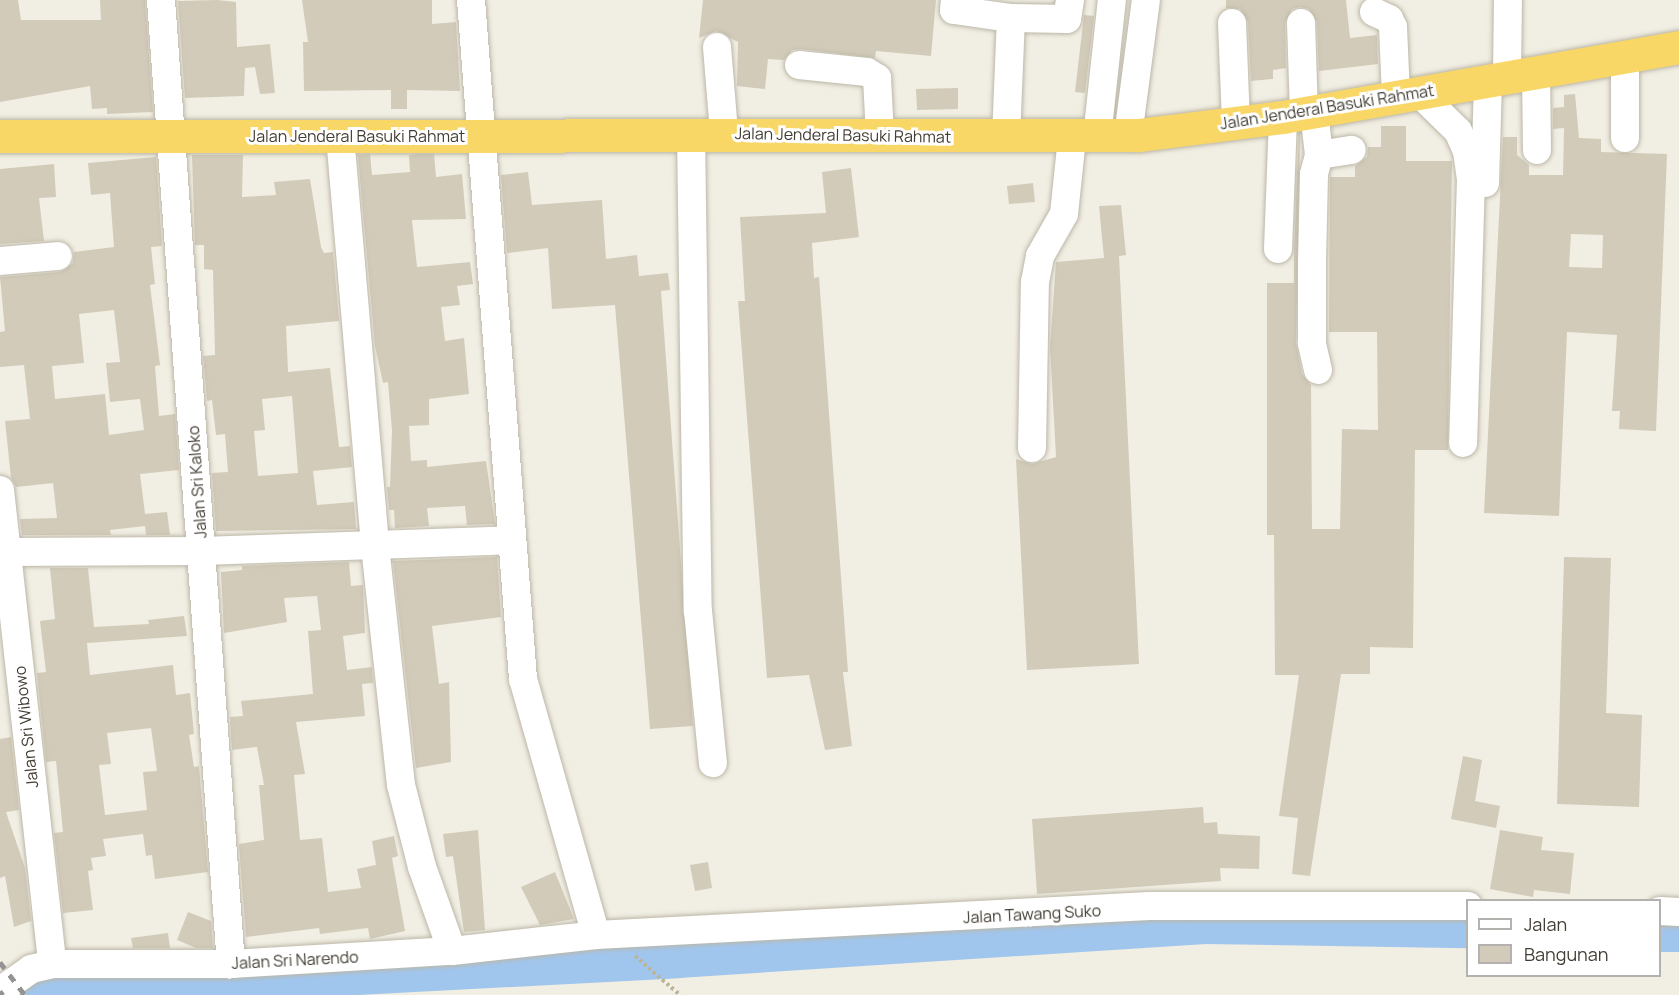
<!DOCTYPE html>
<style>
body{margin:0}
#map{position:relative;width:1679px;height:995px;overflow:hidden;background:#f1eee3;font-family:Manrope,sans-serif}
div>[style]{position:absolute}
.river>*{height:38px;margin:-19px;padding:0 19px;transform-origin:19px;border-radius:19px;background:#a1c6ed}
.building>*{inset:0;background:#d2cbb9}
.path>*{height:4px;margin-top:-2px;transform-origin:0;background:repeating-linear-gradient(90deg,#bdb498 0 3px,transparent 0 6px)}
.roads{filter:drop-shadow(0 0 2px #bcb7a7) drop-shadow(0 0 2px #bcb7a7)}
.minor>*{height:28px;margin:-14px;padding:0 14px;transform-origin:14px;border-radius:14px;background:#fff}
.highway>*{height:33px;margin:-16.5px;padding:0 16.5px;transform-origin:16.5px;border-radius:16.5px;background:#f9d767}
.rail>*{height:4.5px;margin-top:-2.25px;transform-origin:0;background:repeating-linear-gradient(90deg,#939393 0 8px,transparent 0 16px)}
span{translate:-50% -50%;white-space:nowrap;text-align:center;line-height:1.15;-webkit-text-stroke:6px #fff;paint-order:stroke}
.street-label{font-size:16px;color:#433e34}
.legend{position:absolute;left:1466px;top:899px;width:195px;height:78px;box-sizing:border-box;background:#fff;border:2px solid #b4b2ae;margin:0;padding:8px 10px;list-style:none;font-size:18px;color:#433e34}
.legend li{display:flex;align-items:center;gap:12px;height:30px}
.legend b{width:30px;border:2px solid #b4b2ae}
</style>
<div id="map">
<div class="river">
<div style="left:1660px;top:933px;width:19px"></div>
<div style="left:24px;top:995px;width:18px;rotate:-38deg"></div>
<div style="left:38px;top:984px;width:186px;rotate:-0.3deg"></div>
<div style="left:224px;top:983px;width:455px;rotate:-3deg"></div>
<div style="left:678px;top:959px;width:528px;rotate:-3.69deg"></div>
<div style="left:1205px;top:925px;width:263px;rotate:0.9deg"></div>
</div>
<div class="building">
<div style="clip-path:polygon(0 0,18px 0,21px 20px,101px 20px,100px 0,145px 0,153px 112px,107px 114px,107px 108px,92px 109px,90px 86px,0 102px)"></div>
<div style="clip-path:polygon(217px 0,236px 2px,237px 47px,270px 44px,275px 93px,260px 94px,255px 67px,245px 68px,244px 96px,185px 98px,178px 1px)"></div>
<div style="clip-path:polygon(302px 0,432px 0,432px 24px,456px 22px,460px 91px,407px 90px,407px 109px,391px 109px,391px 90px,304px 91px,303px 42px,308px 42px)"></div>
<div style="clip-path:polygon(703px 0,936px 0,931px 56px,876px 51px,875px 58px,800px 49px,792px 50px,784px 60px,768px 59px,765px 89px,737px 86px,738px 42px,716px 31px,699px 38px)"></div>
<div style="clip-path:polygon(1226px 0,1346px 0,1350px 38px,1377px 35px,1378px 64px,1319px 71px,1317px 22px,1309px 9px,1300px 7px,1292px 9px,1285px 23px,1286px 68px,1273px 70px,1273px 79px,1251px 81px,1248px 22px,1240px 9px,1226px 8px)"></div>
<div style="clip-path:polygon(1084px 15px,1094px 16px,1085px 93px,1075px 92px)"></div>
<div style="clip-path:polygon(958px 88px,958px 109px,917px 110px,916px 89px)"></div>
<div style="clip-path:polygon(evenodd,1575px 94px,1579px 138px,1601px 139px,1601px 152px,1667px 154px,1656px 431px,1619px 429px,1620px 411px,1612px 411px,1617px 335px,1567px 332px,1559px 516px,1484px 513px,1503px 137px,1517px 137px,1517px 155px,1529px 165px,1529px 175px,1563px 175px,1564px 128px,1553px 129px,1553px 108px,1564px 107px,1564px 95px,1575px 94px,1571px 234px,1603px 235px,1602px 268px,1569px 267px,1571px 234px)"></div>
<div style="clip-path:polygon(1381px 126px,1406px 126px,1406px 161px,1452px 161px,1448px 450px,1415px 450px,1413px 648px,1370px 647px,1370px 674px,1341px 674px,1310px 876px,1292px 874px,1298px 818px,1279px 816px,1299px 675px,1275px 675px,1274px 535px,1267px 535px,1267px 283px,1294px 283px,1294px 253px,1299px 133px,1300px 133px,1296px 343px,1302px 374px,1311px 385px,1312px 529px,1340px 529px,1342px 429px,1378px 430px,1377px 332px,1329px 332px,1330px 177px,1355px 177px,1355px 166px,1367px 157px,1368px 147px,1381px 147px)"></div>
<div style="clip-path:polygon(370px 154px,372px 175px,410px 172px,409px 155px,418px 154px,434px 154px,436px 177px,462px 174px,466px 219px,412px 220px,417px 267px,470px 262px,473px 284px,457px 286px,460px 305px,441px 307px,445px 341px,464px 338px,469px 394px,429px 399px,429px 425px,409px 426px,411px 461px,427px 460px,427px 467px,486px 461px,495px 524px,467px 525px,465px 506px,427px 508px,429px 526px,395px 528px,394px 510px,389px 510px,387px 487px,390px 487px,392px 431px,388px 382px,383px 383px,375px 346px,358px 155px)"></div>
<div style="clip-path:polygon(evenodd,192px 155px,243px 155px,242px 197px,276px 195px,274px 182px,310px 179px,321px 247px,324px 253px,333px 252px,339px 321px,286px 326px,288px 372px,330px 368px,339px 447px,350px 446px,352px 467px,313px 471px,317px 505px,354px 502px,356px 529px,216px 531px,212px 473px,228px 472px,225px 434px,216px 435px,212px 400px,207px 401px,203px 356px,215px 355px,213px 270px,204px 269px,204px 245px,195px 245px,192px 155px,292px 396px,298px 473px,258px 476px,254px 431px,265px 430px,262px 399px,292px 396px)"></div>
<div style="clip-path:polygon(evenodd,156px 157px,162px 246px,151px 247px,155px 284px,150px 285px,160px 365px,155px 366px,159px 416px,175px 414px,179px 470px,140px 474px,145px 514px,167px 512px,170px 535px,146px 535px,145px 526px,110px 530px,111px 535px,22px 535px,20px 519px,57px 518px,53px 483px,16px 487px,11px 478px,5px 421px,30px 419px,24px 365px,0 367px,0 332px,5px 331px,0 277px,60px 272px,73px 263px,74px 252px,114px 247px,110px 193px,91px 195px,88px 163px,156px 157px,114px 310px,120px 362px,106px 363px,110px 402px,140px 399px,144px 430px,109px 435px,105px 394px,55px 399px,52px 366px,84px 363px,79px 314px,114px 310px)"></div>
<div style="clip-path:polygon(54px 164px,56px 197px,39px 198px,44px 241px,0 244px,0 169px)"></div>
<div style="clip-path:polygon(851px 168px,859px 237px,812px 243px,814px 278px,819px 277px,848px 672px,843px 672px,852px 746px,825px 750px,809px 675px,767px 678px,738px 301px,745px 301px,740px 217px,826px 213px,822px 172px)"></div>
<div style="clip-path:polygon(528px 172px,532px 205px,602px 200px,606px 259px,637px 255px,639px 276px,668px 273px,670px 290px,661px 291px,693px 726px,650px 729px,615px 305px,552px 309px,548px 248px,507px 253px,501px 175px)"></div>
<div style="clip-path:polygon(1033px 183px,1035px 202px,1009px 204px,1007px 186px)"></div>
<div style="clip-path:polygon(1121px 205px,1126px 255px,1119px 256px,1139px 664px,1027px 670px,1016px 459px,1032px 464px,1056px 457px,1050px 347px,1056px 262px,1104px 258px,1099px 206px)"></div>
<div style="clip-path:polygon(497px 557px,501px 617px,432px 626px,439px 684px,449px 682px,451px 762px,416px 768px,393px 561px)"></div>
<div style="clip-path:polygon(1564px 557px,1611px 558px,1606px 713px,1642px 715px,1639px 807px,1557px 804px)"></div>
<div style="clip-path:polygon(349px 562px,351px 586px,363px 585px,365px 633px,343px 636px,347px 670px,372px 667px,373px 683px,362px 684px,365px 716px,296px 722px,305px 774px,294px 775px,300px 840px,322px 838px,328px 892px,361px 888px,357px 869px,376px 865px,372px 841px,394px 836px,398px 856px,392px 858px,405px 931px,370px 939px,368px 928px,320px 934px,319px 928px,246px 937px,239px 844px,264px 840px,259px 785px,264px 785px,257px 747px,232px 750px,230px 717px,243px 716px,241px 701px,313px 694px,308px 631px,321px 630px,317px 596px,284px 598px,287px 622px,224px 633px,221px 572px,242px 570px,242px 566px)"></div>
<div style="clip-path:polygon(evenodd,50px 568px,88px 568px,94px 627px,149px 624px,148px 620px,184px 616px,187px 636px,87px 643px,90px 675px,173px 665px,176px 695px,190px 693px,194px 734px,189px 735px,194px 767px,199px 766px,208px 872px,155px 879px,152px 855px,146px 856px,143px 834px,103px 839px,106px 856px,91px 858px,93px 870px,88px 871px,93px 910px,63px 913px,54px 833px,63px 832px,56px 761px,46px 762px,37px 673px,46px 672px,40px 621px,55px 619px,50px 568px,151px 728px,157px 771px,143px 772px,147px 810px,105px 815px,99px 765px,111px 764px,107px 733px,151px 728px)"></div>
<div style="clip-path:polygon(11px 737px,19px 810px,6px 812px,25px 868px,31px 921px,14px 927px,5px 876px,0 878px,0 739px)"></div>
<div style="clip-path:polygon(1463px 756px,1482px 760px,1475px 801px,1500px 806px,1496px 828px,1451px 819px)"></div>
<div style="clip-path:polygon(1203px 807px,1204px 823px,1217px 822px,1218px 834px,1260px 836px,1259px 869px,1220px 868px,1221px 881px,1037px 894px,1032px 819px)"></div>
<div style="clip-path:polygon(478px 830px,485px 930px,464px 932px,453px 856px,446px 857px,443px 834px)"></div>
<div style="clip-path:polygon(1500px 830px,1543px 837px,1541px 850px,1574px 853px,1570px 894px,1534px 890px,1533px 897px,1490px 889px)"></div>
<div style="clip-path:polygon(708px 862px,712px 888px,695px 891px,690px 865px)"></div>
<div style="clip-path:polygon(555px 872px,574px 919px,540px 925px,521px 887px)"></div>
<div style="clip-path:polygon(188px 912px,211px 921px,213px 948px,196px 948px,177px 940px)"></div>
<div style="clip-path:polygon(168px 933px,170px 948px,133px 948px,131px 938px)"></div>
</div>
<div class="path">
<div style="left:635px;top:956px;width:60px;rotate:40.9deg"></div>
</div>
<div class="roads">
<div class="minor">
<div style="left:161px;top:0;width:967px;rotate:85.85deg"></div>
<div style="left:471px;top:0;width:681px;rotate:85.62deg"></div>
<div style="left:523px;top:679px;width:266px;rotate:74.1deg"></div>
<div style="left:955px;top:0;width:10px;rotate:96deg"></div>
<div style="left:954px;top:10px;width:58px;rotate:8deg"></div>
<div style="left:1011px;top:18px;width:56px;rotate:1deg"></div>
<div style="left:1067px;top:19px;width:19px;rotate:-81deg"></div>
<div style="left:1374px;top:12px;width:17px;rotate:25deg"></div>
<div style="left:1389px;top:19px;width:9px;rotate:63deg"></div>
<div style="left:1393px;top:27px;width:70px;rotate:87.5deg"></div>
<div style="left:1232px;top:23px;width:100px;rotate:87.7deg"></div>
<div style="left:1301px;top:23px;width:90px;rotate:88.1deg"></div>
<div style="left:717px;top:47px;width:86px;rotate:85.3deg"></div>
<div style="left:799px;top:65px;width:68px;rotate:5.9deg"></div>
<div style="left:867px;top:72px;width:12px;rotate:31deg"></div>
<div style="left:877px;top:78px;width:57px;rotate:87deg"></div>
<div style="left:1536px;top:71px;width:79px;rotate:89.3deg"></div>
<div style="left:1507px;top:77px;width:77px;rotate:-89.3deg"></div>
<div style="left:1419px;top:93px;width:54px;rotate:44.3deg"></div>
<div style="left:1458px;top:131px;width:22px;rotate:66deg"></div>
<div style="left:1467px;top:151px;width:27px;rotate:82deg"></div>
<div style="left:1471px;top:178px;width:265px;rotate:91.7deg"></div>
<div style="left:1314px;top:111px;width:44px;rotate:83.5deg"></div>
<div style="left:1319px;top:155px;width:33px;rotate:-9deg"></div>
<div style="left:691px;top:133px;width:478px;rotate:89.2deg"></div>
<div style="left:698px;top:611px;width:153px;rotate:84.4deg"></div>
<div style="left:340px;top:136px;width:411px;rotate:85.1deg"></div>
<div style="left:375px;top:546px;width:240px;rotate:83.8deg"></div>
<div style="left:401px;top:785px;width:85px;rotate:75.6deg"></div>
<div style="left:422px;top:867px;width:89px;rotate:70.3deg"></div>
<div style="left:1128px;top:136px;width:137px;rotate:-82.5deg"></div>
<div style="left:1006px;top:137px;width:119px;rotate:-87.6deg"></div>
<div style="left:1097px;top:137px;width:138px;rotate:-83.8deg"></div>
<div style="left:1625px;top:138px;width:82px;rotate:-90deg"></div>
<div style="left:1485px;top:183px;width:103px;rotate:-88.3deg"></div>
<div style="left:1278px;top:249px;width:132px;rotate:-87.8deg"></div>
<div style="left:0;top:261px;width:58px;rotate:-4.9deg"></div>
<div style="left:1318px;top:370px;width:28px;rotate:-103deg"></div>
<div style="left:1312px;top:343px;width:80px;rotate:-90deg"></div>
<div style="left:1312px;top:263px;width:89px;rotate:-88.7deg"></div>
<div style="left:1314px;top:174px;width:20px;rotate:-75deg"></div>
<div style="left:1032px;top:448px;width:166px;rotate:-89deg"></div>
<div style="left:1035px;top:282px;width:26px;rotate:-79deg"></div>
<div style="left:1040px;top:256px;width:48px;rotate:-60.3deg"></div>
<div style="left:1064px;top:214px;width:76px;rotate:-84deg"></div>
<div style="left:0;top:490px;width:477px;rotate:83.7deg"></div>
<div style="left:0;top:552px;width:202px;rotate:-0.3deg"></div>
<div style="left:202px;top:551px;width:308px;rotate:-2deg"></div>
<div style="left:1660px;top:911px;width:19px;rotate:3deg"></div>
<div style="left:0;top:991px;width:38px;rotate:-35deg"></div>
<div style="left:31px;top:969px;width:22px;rotate:-13deg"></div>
<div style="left:52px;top:964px;width:179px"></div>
<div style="left:231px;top:964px;width:221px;rotate:-3.4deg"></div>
<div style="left:452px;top:951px;width:145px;rotate:-6.3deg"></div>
<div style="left:596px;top:935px;width:554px;rotate:-3deg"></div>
<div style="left:1149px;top:906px;width:319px"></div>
</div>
<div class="highway">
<div style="left:0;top:136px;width:1138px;rotate:-0.05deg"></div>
<div style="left:1138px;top:135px;width:146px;rotate:-7.1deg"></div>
<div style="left:1283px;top:117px;width:402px;rotate:-10deg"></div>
</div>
</div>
<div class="rail">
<div style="left:0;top:962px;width:41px;rotate:52.9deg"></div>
<div style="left:0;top:991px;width:5px;rotate:53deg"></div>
</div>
<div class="street-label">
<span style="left:1327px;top:107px;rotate:-9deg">Jalan Jenderal Basuki Rahmat</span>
<span style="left:843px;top:135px;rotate:1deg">Jalan Jenderal Basuki Rahmat</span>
<span style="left:357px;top:136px">Jalan Jenderal Basuki Rahmat</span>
<span style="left:197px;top:482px;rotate:-94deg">Jalan Sri Kaloko</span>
<span style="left:26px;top:727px;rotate:-96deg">Jalan Sri Wibowo</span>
<span style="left:1032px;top:914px;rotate:-3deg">Jalan Tawang Suko</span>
<span style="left:295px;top:960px;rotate:-3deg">Jalan Sri Narendo</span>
</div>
<ul class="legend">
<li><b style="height:8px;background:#fff"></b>Jalan</li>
<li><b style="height:16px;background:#d2cbb9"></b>Bangunan</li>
</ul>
</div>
